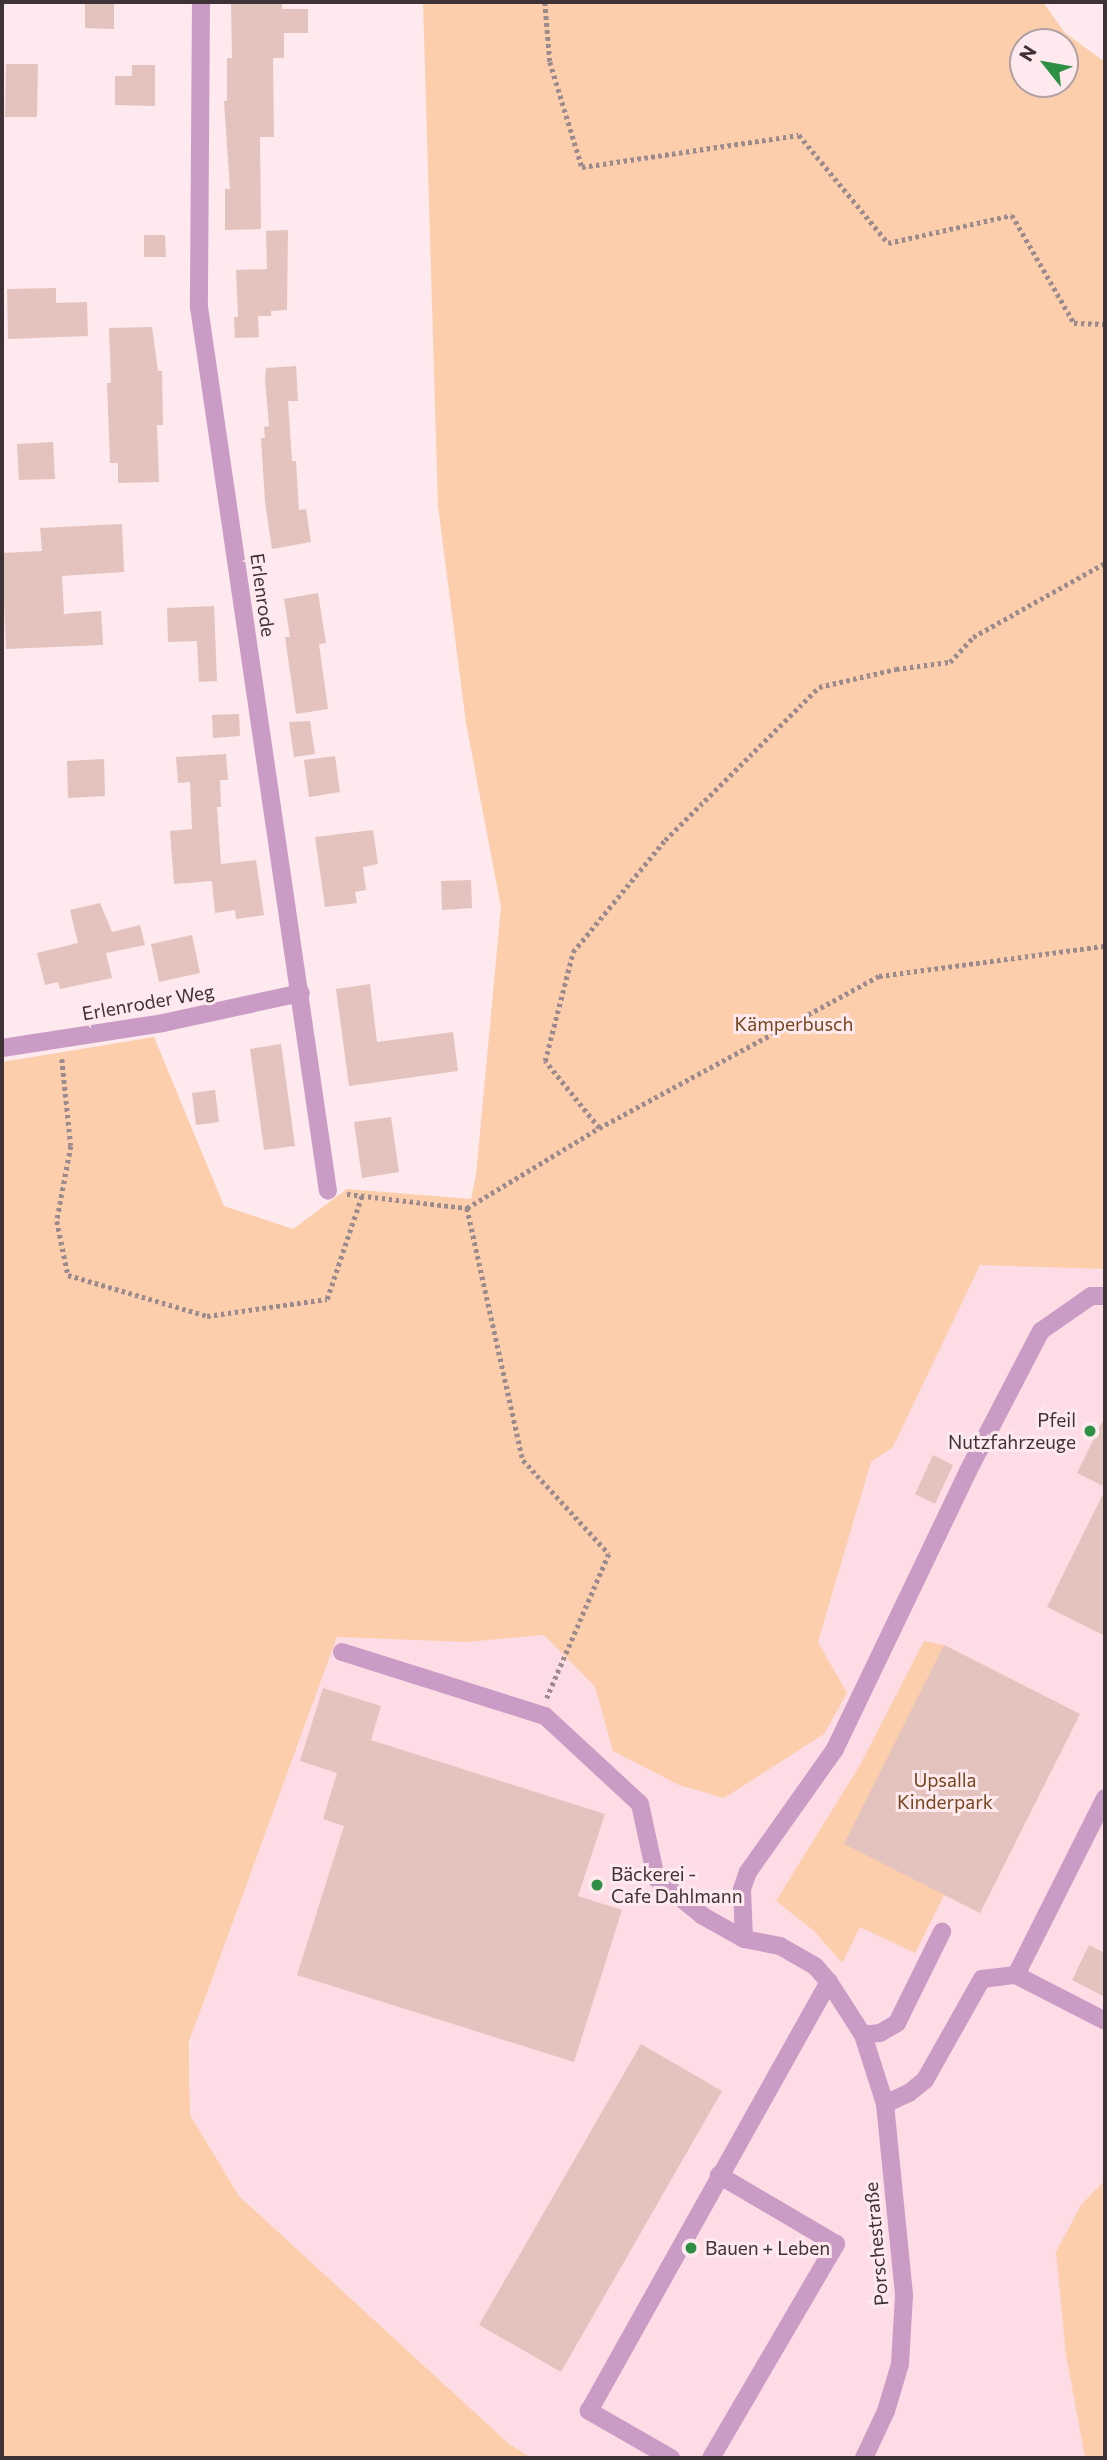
<!DOCTYPE html>
<meta charset="utf-8">
<style>
body{margin:0}
#map{position:relative;width:1107px;height:2460px;overflow:hidden;background:#fde9ee;font-family:Commissioner,sans-serif}
div>[style]{position:absolute}
.built>*{inset:0;background:#fddce6}
.green>*{inset:0;background:#fdceac}
.building>*{inset:0;background:#e4c3be}
.path>*{height:4.5px;margin-top:-2.25px;transform-origin:0;background:repeating-linear-gradient(90deg,#9b8b8f 0 3.5px,transparent 0 7px)}
.minor>*{height:18px;margin:-9px;padding:0 9px;transform-origin:9px;border-radius:9px;background:#ca9cc5}
.dots>*{width:19px;height:19px;translate:-50% -50%;box-sizing:border-box;border:4px solid #fde9ee;border-radius:50%}
span{translate:-50% -50%;white-space:nowrap;text-align:center;line-height:1.15;-webkit-text-stroke:6px #fde9ee;paint-order:stroke}
.street-label{font-size:19px;color:#3f3236}
.park-label{font-size:19px;color:#76451c}
.poi-label{font-size:19px;color:#3f3236}
.right{translate:-100% -50%;text-align:right}
.left{translate:0 -50%;text-align:left}
.frame{position:absolute;inset:0;border:4px solid #3f3236;pointer-events:none}
.north{position:absolute;left:1009px;top:28px;width:70px;height:70px;box-sizing:border-box;background:#fde9ee;border:2px solid #b1a0a4;border-radius:50%;rotate:301deg;font-size:19px;font-weight:700;line-height:28px;text-align:center;color:#3f3236}
.north::after{content:'';display:block;margin:auto;width:24px;height:32px;background:#2e9044;clip-path:polygon(50% 0,100% 100%,50% 72%,0 100%)}
</style>
<div id="map">
<div class="built">
<div style="clip-path:polygon(980px 1264px,1105px 1269px,1105px 2180px,1081px 2205px,1066px 2355px,1085px 2458px,531px 2458px,508px 2443px,239px 2196px,190px 2115px,191px 2037px,337px 1637px,475px 1641px,544px 1635px,595px 1687px,614px 1751px,847px 1694px,818px 1642px,871px 1462px,893px 1447px)"></div>
</div>
<div class="green">
<div style="clip-path:polygon(evenodd,423px 2px,1043px 2px,1065px 33px,1105px 62px,1105px 1269px,980px 1265px,893px 1447px,871px 1462px,818px 1642px,847px 1693px,824px 1734px,724px 1798px,679px 1785px,613px 1751px,595px 1687px,544px 1635px,467px 1642px,337px 1637px,189px 2042px,190px 2115px,239px 2196px,508px 2443px,531px 2458px,2px 2458px,2px 1062px,154px 1037px,224px 1206px,293px 1229px,347px 1189px,471px 1199px,476px 1175px,501px 907px,466px 723px,438px 506px,423px 2px,1023px 42px,1065px 42px,1065px 84px,1023px 84px,1023px 42px)"></div>
<div style="clip-path:polygon(924px 1641px,944px 1645px,1080px 1714px,980px 1913px,944px 1895px,915px 1953px,860px 1927px,842px 1963px,814px 1931px,776px 1901px,860px 1765px)"></div>
<div style="clip-path:polygon(1105px 2180px,1105px 2458px,1085px 2458px,1066px 2355px,1056px 2252px,1081px 2205px)"></div>
</div>
<div class="building">
<div style="clip-path:polygon(85px 2px,114px 2px,114px 29px,85px 28px)"></div>
<div style="clip-path:polygon(231px 4px,282px 4px,282px 9px,308px 9px,308px 33px,284px 33px,284px 58px,273px 58px,274px 137px,260px 137px,261px 229px,225px 230px,225px 189px,230px 189px,224px 101px,227px 101px,227px 58px,232px 58px)"></div>
<div style="clip-path:polygon(6px 64px,38px 64px,37px 117px,5px 117px)"></div>
<div style="clip-path:polygon(132px 65px,155px 65px,155px 106px,115px 105px,115px 76px,132px 76px)"></div>
<div style="clip-path:polygon(288px 230px,287px 310px,271px 311px,271px 316px,258px 316px,259px 337px,235px 338px,234px 317px,238px 317px,236px 270px,267px 269px,266px 231px)"></div>
<div style="clip-path:polygon(144px 235px,165px 235px,166px 257px,144px 257px)"></div>
<div style="clip-path:polygon(56px 288px,56px 303px,87px 302px,88px 336px,8px 339px,7px 289px)"></div>
<div style="clip-path:polygon(152px 327px,158px 371px,162px 371px,163px 425px,157px 425px,159px 482px,118px 483px,118px 463px,110px 463px,107px 383px,111px 383px,109px 328px)"></div>
<div style="clip-path:polygon(296px 366px,298px 401px,288px 401px,292px 461px,296px 461px,299px 510px,306px 509px,311px 542px,272px 549px,265px 502px,261px 438px,265px 438px,264px 427px,269px 426px,265px 379px,266px 368px)"></div>
<div style="clip-path:polygon(53px 442px,55px 479px,19px 480px,17px 444px)"></div>
<div style="clip-path:polygon(122px 524px,124px 572px,62px 576px,64px 614px,101px 611px,103px 645px,6px 649px,2px 553px,42px 551px,40px 528px)"></div>
<div style="clip-path:polygon(318px 593px,326px 643px,319px 644px,328px 709px,296px 714px,285px 637px,290px 637px,284px 599px)"></div>
<div style="clip-path:polygon(214px 606px,217px 681px,199px 682px,197px 641px,168px 642px,167px 608px)"></div>
<div style="clip-path:polygon(239px 714px,240px 736px,213px 738px,212px 715px)"></div>
<div style="clip-path:polygon(310px 721px,315px 754px,294px 757px,289px 722px)"></div>
<div style="clip-path:polygon(226px 754px,228px 780px,220px 780px,221px 807px,217px 807px,221px 864px,256px 860px,264px 915px,236px 919px,235px 910px,215px 913px,212px 881px,174px 884px,170px 831px,192px 829px,190px 782px,178px 783px,176px 757px)"></div>
<div style="clip-path:polygon(335px 756px,340px 792px,309px 797px,304px 760px)"></div>
<div style="clip-path:polygon(104px 759px,105px 796px,68px 798px,67px 761px)"></div>
<div style="clip-path:polygon(373px 830px,378px 864px,363px 867px,366px 890px,355px 892px,357px 903px,325px 907px,315px 837px)"></div>
<div style="clip-path:polygon(471px 880px,472px 908px,442px 910px,441px 881px)"></div>
<div style="clip-path:polygon(100px 903px,112px 932px,140px 925px,145px 945px,106px 953px,112px 978px,60px 989px,58px 982px,45px 985px,37px 953px,78px 943px,70px 910px)"></div>
<div style="clip-path:polygon(192px 935px,200px 973px,159px 982px,151px 944px)"></div>
<div style="clip-path:polygon(370px 984px,377px 1042px,453px 1032px,458px 1071px,349px 1086px,336px 989px)"></div>
<div style="clip-path:polygon(281px 1044px,295px 1146px,264px 1150px,250px 1049px)"></div>
<div style="clip-path:polygon(215px 1090px,219px 1122px,196px 1125px,192px 1093px)"></div>
<div style="clip-path:polygon(391px 1117px,399px 1172px,362px 1178px,354px 1122px)"></div>
<div style="clip-path:polygon(1105px 1416px,1105px 1487px,1077px 1473px)"></div>
<div style="clip-path:polygon(933px 1455px,953px 1465px,935px 1504px,915px 1494px)"></div>
<div style="clip-path:polygon(1105px 1490px,1105px 1636px,1047px 1607px)"></div>
<div style="clip-path:polygon(944px 1645px,1080px 1714px,980px 1913px,844px 1844px)"></div>
<div style="clip-path:polygon(323px 1688px,381px 1706px,371px 1740px,605px 1814px,578px 1896px,622px 1910px,574px 2062px,297px 1975px,344px 1826px,323px 1819px,337px 1773px,300px 1761px)"></div>
<div style="clip-path:polygon(1089px 1945px,1105px 1953px,1105px 1997px,1072px 1980px)"></div>
<div style="clip-path:polygon(641px 2044px,722px 2091px,561px 2372px,479px 2325px)"></div>
</div>
<div class="path">
<div style="left:545px;top:2px;width:60px;rotate:85.2deg"></div>
<div style="left:550px;top:62px;width:110px;rotate:73.1deg"></div>
<div style="left:582px;top:167px;width:219px;rotate:-8.4deg"></div>
<div style="left:799px;top:135px;width:140px;rotate:50.5deg"></div>
<div style="left:888px;top:243px;width:127px;rotate:-12.7deg"></div>
<div style="left:1012px;top:215px;width:125px;rotate:60.1deg"></div>
<div style="left:1074px;top:323px;width:31px;rotate:2deg"></div>
<div style="left:62px;top:1059px;width:87px;rotate:84.1deg"></div>
<div style="left:71px;top:1146px;width:76px;rotate:100.6deg"></div>
<div style="left:57px;top:1221px;width:55px;rotate:78.5deg"></div>
<div style="left:68px;top:1275px;width:145px;rotate:16.4deg"></div>
<div style="left:207px;top:1316px;width:121px;rotate:-8.1deg"></div>
<div style="left:327px;top:1299px;width:110px;rotate:-71.4deg"></div>
<div style="left:599px;top:1128px;width:86px;rotate:-128.9deg"></div>
<div style="left:545px;top:1061px;width:113px;rotate:-75.6deg"></div>
<div style="left:573px;top:952px;width:145px;rotate:-50.6deg"></div>
<div style="left:665px;top:840px;width:217px;rotate:-44.8deg"></div>
<div style="left:819px;top:687px;width:79px;rotate:-13.2deg"></div>
<div style="left:896px;top:669px;width:54px;rotate:-7.4deg"></div>
<div style="left:950px;top:662px;width:34px;rotate:-47deg"></div>
<div style="left:973px;top:637px;width:151px;rotate:-29.3deg"></div>
<div style="left:347px;top:1194px;width:121px;rotate:6.7deg"></div>
<div style="left:467px;top:1208px;width:154px;rotate:-31.2deg"></div>
<div style="left:599px;top:1128px;width:319px;rotate:-28.5deg"></div>
<div style="left:879px;top:976px;width:228px;rotate:-7.6deg"></div>
<div style="left:467px;top:1208px;width:258px;rotate:77.5deg"></div>
<div style="left:523px;top:1460px;width:127px;rotate:47.5deg"></div>
<div style="left:609px;top:1554px;width:157px;rotate:113.3deg"></div>
</div>
<div class="minor">
<div style="left:201px;top:2px;width:305px;rotate:90.4deg"></div>
<div style="left:199px;top:307px;width:893px;rotate:81.7deg"></div>
<div style="left:2px;top:1048px;width:163px;rotate:-8.8deg"></div>
<div style="left:163px;top:1023px;width:141px;rotate:-12.3deg"></div>
<div style="left:342px;top:1652px;width:213px;rotate:17.5deg"></div>
<div style="left:545px;top:1716px;width:129px;rotate:42.8deg"></div>
<div style="left:640px;top:1804px;width:76px;rotate:77.8deg"></div>
<div style="left:656px;top:1878px;width:60px;rotate:39deg"></div>
<div style="left:703px;top:1916px;width:47px;rotate:29.3deg"></div>
<div style="left:744px;top:1939px;width:37px;rotate:11deg"></div>
<div style="left:780px;top:1946px;width:40px;rotate:29.7deg"></div>
<div style="left:815px;top:1966px;width:21px;rotate:49deg"></div>
<div style="left:829px;top:1982px;width:63px;rotate:57.3deg"></div>
<div style="left:863px;top:2035px;width:72px;rotate:72.3deg"></div>
<div style="left:885px;top:2104px;width:193px;rotate:84.3deg"></div>
<div style="left:904px;top:2296px;width:68px;rotate:93.4deg"></div>
<div style="left:900px;top:2364px;width:49px;rotate:106.6deg"></div>
<div style="left:886px;top:2411px;width:52px;rotate:115.1deg"></div>
<div style="left:744px;top:1939px;width:50px;rotate:-92.3deg"></div>
<div style="left:742px;top:1889px;width:18px;rotate:-71deg"></div>
<div style="left:748px;top:1872px;width:151px;rotate:-54.7deg"></div>
<div style="left:835px;top:1749px;width:308px;rotate:-64.4deg"></div>
<div style="left:968px;top:1471px;width:158px;rotate:-62.5deg"></div>
<div style="left:1041px;top:1331px;width:61px;rotate:-35deg"></div>
<div style="left:1091px;top:1296px;width:14px"></div>
<div style="left:1016px;top:1975px;width:198px;rotate:-63.3deg"></div>
<div style="left:863px;top:2035px;width:17px;rotate:-7deg"></div>
<div style="left:880px;top:2033px;width:20px;rotate:-30deg"></div>
<div style="left:897px;top:2023px;width:102px;rotate:-63.7deg"></div>
<div style="left:885px;top:2104px;width:26px;rotate:-25deg"></div>
<div style="left:909px;top:2093px;width:21px;rotate:-39deg"></div>
<div style="left:925px;top:2080px;width:116px;rotate:-60.6deg"></div>
<div style="left:982px;top:1979px;width:34px;rotate:-7deg"></div>
<div style="left:1016px;top:1975px;width:100px;rotate:27.3deg"></div>
<div style="left:671px;top:2458px;width:95px;rotate:-150.2deg"></div>
<div style="left:589px;top:2411px;width:492px;rotate:-60.8deg"></div>
<div style="left:711px;top:2458px;width:248px;rotate:-59.7deg"></div>
<div style="left:836px;top:2244px;width:136px;rotate:-149.5deg"></div>
</div>
<div class="dots">
<div style="left:1090px;top:1431px;background:#2e9044"></div>
<div style="left:597px;top:1885px;background:#2e9044"></div>
<div style="left:691px;top:2248px;background:#2e9044"></div>
</div>
<div class="street-label">
<span style="left:263px;top:595px;rotate:82deg">Erlenrode</span>
<span style="left:148px;top:1002px;rotate:-10deg">Erlenroder Weg</span>
<span style="left:876px;top:2244px;rotate:-95deg">Porschestraße</span>
</div>
<div class="park-label">
<span style="left:794px;top:1024px">Kämperbusch</span>
<span style="left:945px;top:1791px">Upsalla<br>Kinderpark</span>
</div>
<div class="poi-label">
<span class="right" style="left:1076px;top:1431px">Pfeil<br>Nutzfahrzeuge</span>
<span class="left" style="left:611px;top:1885px">Bäckerei -<br>Cafe Dahlmann</span>
<span class="left" style="left:705px;top:2248px">Bauen + Leben</span>
</div>
<div class="frame"></div>
<div class="north">N</div>
</div>
